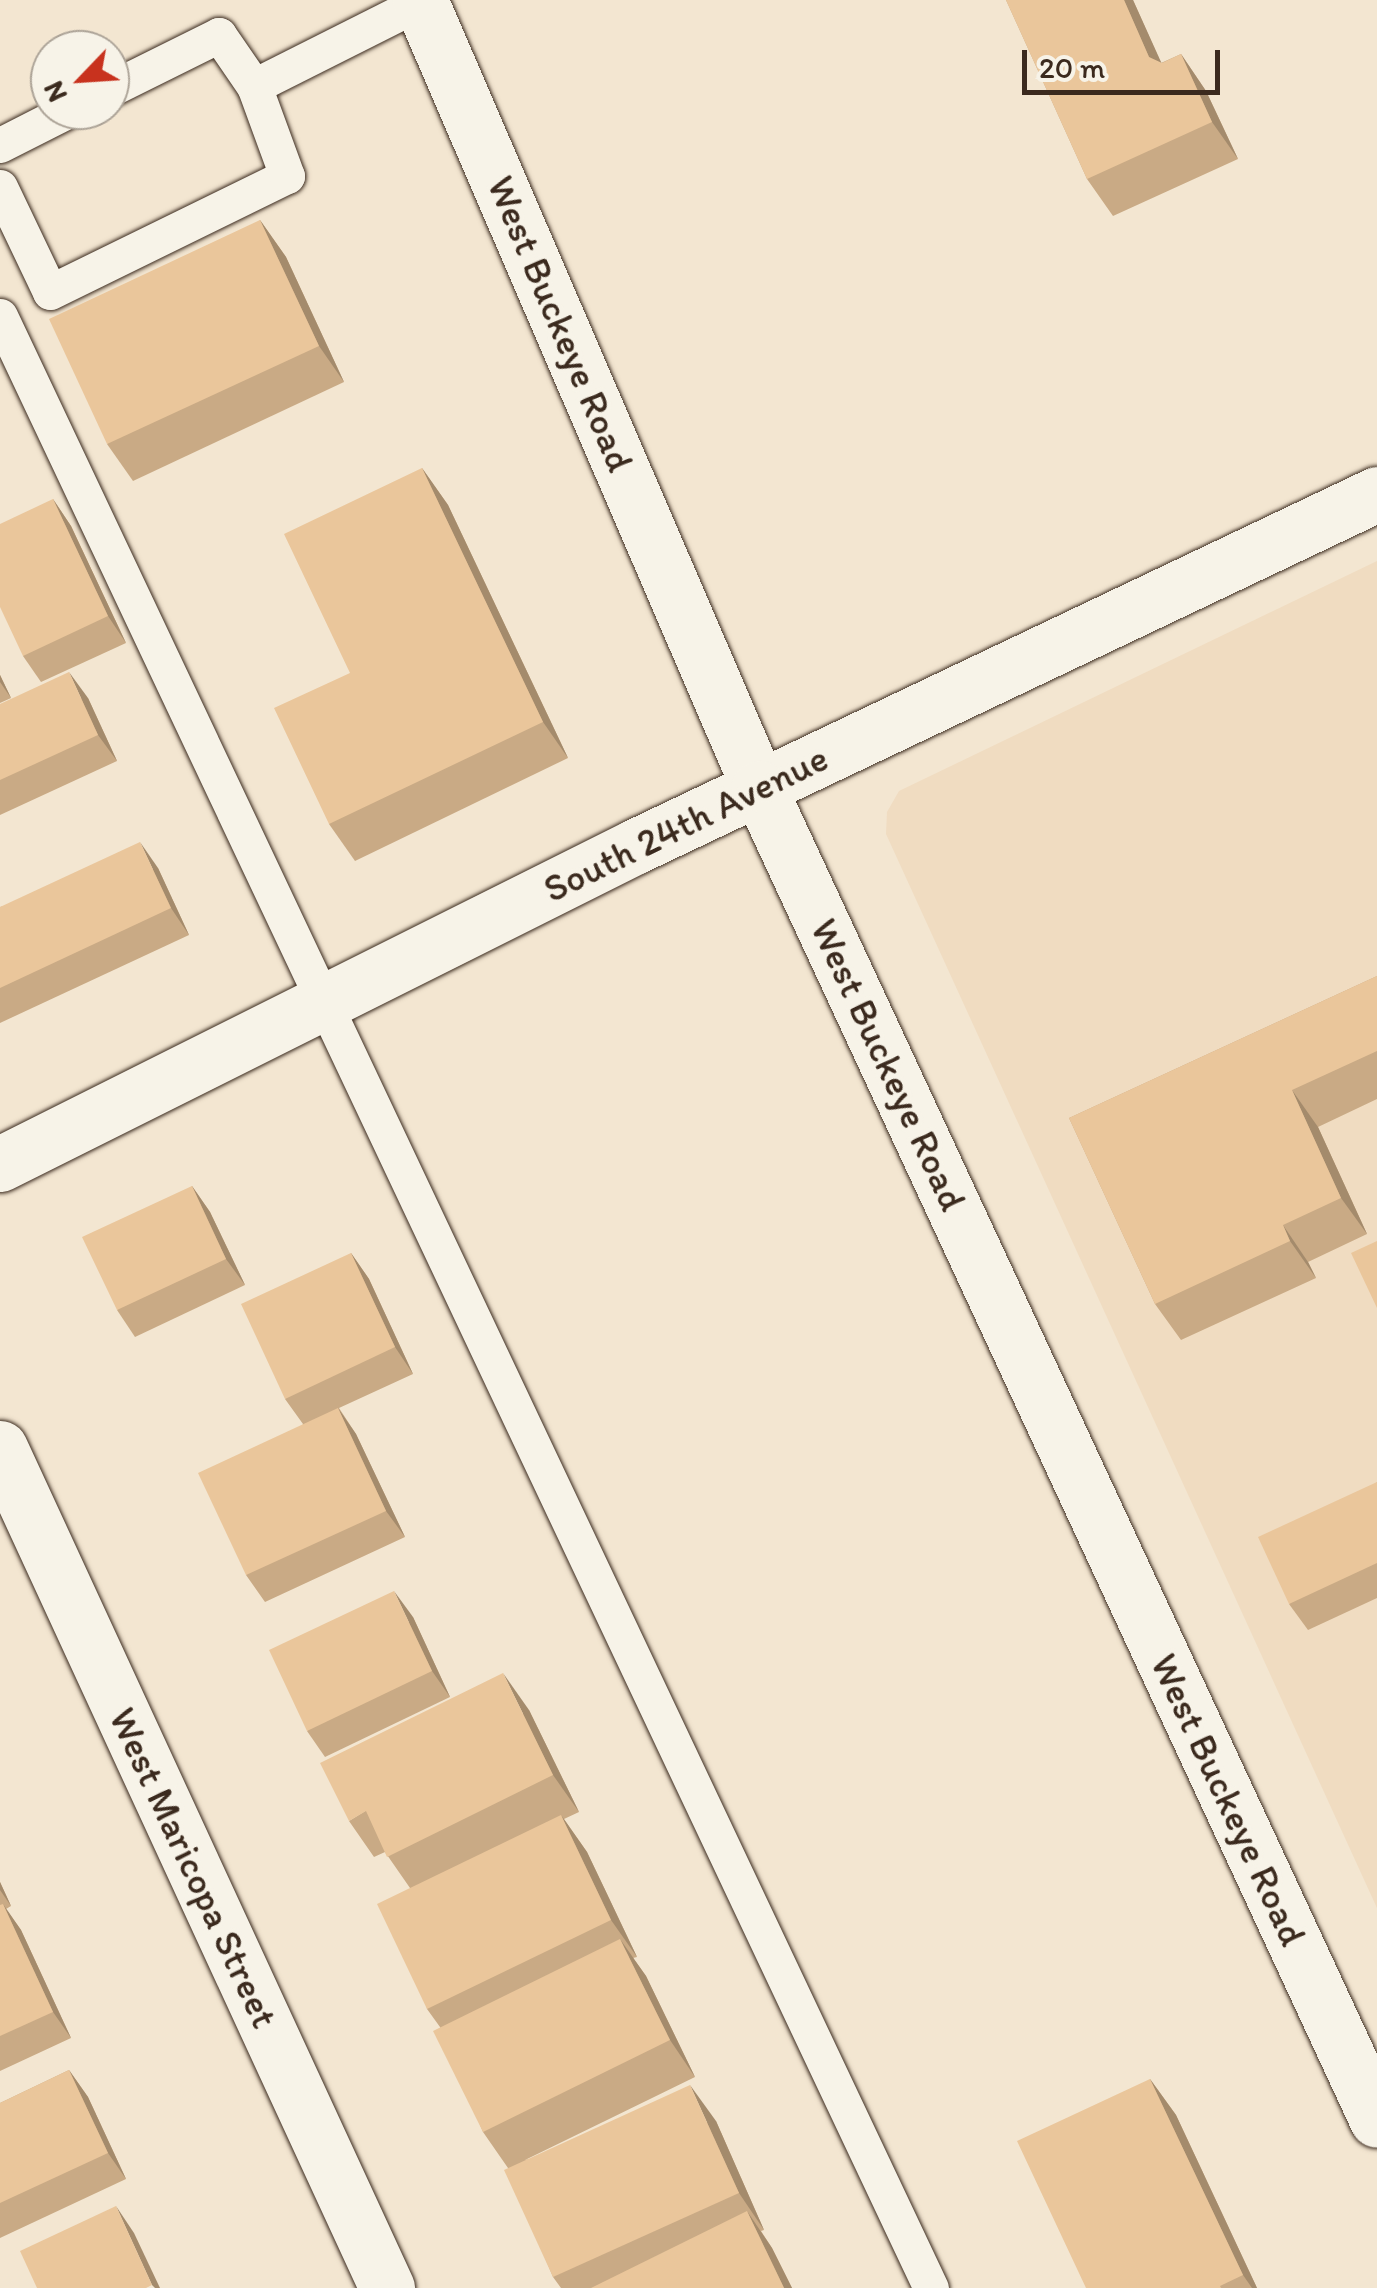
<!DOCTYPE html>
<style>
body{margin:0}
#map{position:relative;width:1377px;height:2288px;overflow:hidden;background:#f3e6d1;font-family:Itim,sans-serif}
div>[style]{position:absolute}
.built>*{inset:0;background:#f0dcc1}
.roads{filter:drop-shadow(0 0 2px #3b2a1e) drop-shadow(0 0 2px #3b2a1e)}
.service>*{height:35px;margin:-17.5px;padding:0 17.5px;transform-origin:17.5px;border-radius:17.5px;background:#f7f3e8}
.minor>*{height:55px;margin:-27.5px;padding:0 27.5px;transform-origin:27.5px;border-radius:27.5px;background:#f7f3e8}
.secondary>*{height:55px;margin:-27.5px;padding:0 27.5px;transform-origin:27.5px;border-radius:27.5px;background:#f7f3e8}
.wall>*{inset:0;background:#c9aa85}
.shaded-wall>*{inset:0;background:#a48b6c}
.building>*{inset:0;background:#eac69b}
span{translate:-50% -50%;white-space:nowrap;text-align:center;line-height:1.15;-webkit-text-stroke:9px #f7f3e8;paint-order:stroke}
.street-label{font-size:38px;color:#3b2a1e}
.north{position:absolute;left:30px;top:30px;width:100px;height:100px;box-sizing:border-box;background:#f7f3e8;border:2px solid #aca397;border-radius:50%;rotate:245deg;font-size:28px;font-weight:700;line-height:40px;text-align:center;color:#3b2a1e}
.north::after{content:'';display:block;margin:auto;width:35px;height:45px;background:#c8321e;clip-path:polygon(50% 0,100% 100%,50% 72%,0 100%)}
.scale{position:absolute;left:1022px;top:50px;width:198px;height:45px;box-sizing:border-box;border:5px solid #3b2a1e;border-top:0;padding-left:12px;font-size:30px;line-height:35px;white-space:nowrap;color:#3b2a1e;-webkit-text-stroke:8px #f7f3e8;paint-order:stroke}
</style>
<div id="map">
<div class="built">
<div style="clip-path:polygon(1377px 561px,1377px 1908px,886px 834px,887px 812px,899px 791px)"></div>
</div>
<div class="roads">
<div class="service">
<div style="left:254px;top:86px;width:187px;rotate:-26.7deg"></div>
<div style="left:0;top:145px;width:77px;rotate:-26.9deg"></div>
<div style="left:0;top:187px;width:116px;rotate:64.5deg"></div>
<div style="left:50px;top:292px;width:264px;rotate:-26.1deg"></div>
<div style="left:287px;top:176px;width:96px;rotate:-110.1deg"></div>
<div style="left:254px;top:86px;width:62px;rotate:-124.5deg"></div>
<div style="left:219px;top:35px;width:122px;rotate:153.6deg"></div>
<div style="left:0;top:316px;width:2181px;rotate:64.73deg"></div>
</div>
<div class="minor">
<div style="left:0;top:1164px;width:711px;rotate:-26.57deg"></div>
<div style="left:636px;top:846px;width:820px;rotate:-25.41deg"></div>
<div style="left:0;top:1448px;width:925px;rotate:65.26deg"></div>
</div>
<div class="secondary">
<div style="left:420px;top:0;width:858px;rotate:66.72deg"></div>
<div style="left:759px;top:788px;width:1468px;rotate:65.11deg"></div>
</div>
</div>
<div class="wall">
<div style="clip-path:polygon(1006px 0,1133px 0,1161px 63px,1181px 54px,1206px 91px,1238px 159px,1113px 216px,1087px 179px)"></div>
<div style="clip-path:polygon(260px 220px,286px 257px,344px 382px,133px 481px,107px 444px)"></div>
<div style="clip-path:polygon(422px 468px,448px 505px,568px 758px,355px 861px,329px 824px,350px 673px)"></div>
<div style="clip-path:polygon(53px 499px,71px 526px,126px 643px,41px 682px,23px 656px)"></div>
<div style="clip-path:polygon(0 675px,11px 698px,0 703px)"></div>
<div style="clip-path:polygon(88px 698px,117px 761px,0 815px,0 704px)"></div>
<div style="clip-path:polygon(158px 868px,189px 935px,0 1023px,0 907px)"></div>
<div style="clip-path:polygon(1377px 976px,1377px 1099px,1318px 1127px,1367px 1234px,1308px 1262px,1316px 1278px,1181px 1340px,1155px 1304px,1069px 1118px)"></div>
<div style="clip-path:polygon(192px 1186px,210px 1212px,245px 1285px,135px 1337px,117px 1310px)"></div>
<div style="clip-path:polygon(351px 1253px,369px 1279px,413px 1374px,339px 1408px,356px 1434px,405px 1537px,265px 1602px,246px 1575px,303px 1424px,285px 1399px)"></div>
<div style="clip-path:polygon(1377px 1482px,1377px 1598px,1308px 1630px,1289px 1604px)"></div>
<div style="clip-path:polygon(413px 1617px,450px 1697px,325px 1757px,307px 1731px)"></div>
<div style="clip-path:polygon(529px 1710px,579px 1812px,564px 1819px,587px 1852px,637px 1957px,633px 1958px,646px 1976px,695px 2077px,525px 2160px,716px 2121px,764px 2230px,761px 2231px,772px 2248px,792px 2288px,561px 2288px,553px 2277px,508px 2168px,483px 2132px,440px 2027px,427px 2009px,410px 1888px,385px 1852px,374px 1857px,349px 1821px)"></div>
<div style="clip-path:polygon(0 1882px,11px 1906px,6px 1909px,21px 1930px,71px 2038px,0 2071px)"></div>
<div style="clip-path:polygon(69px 2070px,88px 2097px,126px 2179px,0 2238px,0 2103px)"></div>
<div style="clip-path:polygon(1150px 2079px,1176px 2115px,1257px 2288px,1086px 2288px)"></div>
</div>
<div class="shaded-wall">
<div style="clip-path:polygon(1124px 0,1133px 0,1175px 93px,1149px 57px)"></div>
<div style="clip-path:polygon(1181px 54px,1206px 91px,1238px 159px,1212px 122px)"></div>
<div style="clip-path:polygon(260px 220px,286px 257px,344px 382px,319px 346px)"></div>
<div style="clip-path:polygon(422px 468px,448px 505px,568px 758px,543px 722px)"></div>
<div style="clip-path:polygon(53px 499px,71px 526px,126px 643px,108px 616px)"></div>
<div style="clip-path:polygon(69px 672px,88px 698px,117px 761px,98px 735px)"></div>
<div style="clip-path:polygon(0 675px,11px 698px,0 682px)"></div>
<div style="clip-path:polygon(140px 842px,158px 868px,189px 935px,171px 908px)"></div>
<div style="clip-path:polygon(1292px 1090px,1318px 1127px,1367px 1234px,1341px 1198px)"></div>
<div style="clip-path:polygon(192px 1186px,210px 1212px,245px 1285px,226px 1259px)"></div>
<div style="clip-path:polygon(1283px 1225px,1308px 1262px,1316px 1278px,1290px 1241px)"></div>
<div style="clip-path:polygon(351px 1253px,369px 1279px,413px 1374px,395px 1347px)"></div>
<div style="clip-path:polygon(338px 1408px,356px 1434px,405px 1537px,386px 1511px)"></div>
<div style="clip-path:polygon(394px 1591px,413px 1617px,450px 1697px,432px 1671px)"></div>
<div style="clip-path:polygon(503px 1673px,529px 1710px,579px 1812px,553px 1775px)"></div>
<div style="clip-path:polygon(561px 1815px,587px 1852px,637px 1957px,611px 1920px)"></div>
<div style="clip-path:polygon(0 1882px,11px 1906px,0 1890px)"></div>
<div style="clip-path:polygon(3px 1904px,21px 1930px,71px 2038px,53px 2012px)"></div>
<div style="clip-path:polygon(620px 1939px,646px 1976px,695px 2077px,670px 2040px)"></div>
<div style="clip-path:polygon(69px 2070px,88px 2097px,126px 2179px,108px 2153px)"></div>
<div style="clip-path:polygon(1150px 2079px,1176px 2115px,1257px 2288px,1252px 2288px,1243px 2275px)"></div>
<div style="clip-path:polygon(690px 2085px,716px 2121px,764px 2230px,739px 2193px)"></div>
<div style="clip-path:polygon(116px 2206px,134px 2233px,160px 2288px,155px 2288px,152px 2285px)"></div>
<div style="clip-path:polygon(747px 2211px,772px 2248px,792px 2288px,784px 2288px)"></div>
</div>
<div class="building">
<div style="clip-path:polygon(1006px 0,1124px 0,1149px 57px,1162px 63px,1181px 54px,1212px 122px,1087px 179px)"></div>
<div style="clip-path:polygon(260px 220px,319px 346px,107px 444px,49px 319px)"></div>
<div style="clip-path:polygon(422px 468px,543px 722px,329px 824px,274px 708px,350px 673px,284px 534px)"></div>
<div style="clip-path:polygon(53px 499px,108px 616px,23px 656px,0 607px,0 524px)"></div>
<div style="clip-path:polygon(69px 672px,98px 735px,0 780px,0 704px)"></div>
<div style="clip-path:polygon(140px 842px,171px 908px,0 988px,0 907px)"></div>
<div style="clip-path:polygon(1377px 976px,1377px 1051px,1292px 1090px,1341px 1198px,1283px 1225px,1290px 1241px,1155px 1304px,1069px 1118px)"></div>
<div style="clip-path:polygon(192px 1186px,226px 1259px,117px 1310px,82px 1237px)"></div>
<div style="clip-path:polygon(1377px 1241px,1377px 1308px,1351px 1253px)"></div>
<div style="clip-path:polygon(351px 1253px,395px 1347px,285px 1399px,241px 1304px)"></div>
<div style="clip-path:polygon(338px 1408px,386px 1511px,246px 1575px,198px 1473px)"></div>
<div style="clip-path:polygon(1377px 1482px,1377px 1563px,1289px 1604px,1258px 1537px)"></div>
<div style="clip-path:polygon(394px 1591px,432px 1671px,307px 1731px,269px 1650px)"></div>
<div style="clip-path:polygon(503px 1673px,553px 1775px,387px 1857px,366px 1811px,349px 1821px,320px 1763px)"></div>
<div style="clip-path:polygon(561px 1815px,611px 1920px,427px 2009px,377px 1904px)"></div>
<div style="clip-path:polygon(3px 1904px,53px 2012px,0 2036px,0 1905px)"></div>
<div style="clip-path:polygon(620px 1939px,670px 2040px,483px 2132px,433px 2031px)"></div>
<div style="clip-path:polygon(69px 2070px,108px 2153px,0 2203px,0 2103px)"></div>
<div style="clip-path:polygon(1150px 2079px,1243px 2275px,1220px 2286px,1221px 2288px,1086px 2288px,1017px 2141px)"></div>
<div style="clip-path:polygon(690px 2085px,739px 2193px,553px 2277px,504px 2170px)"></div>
<div style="clip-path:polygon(116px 2206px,152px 2285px,146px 2288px,37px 2288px,20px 2251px)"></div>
<div style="clip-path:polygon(747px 2211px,784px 2288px,591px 2288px)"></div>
</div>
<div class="street-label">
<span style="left:560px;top:324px;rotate:67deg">West Buckeye Road</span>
<span style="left:686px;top:824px;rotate:-26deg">South 24th Avenue</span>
<span style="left:888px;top:1065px;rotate:65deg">West Buckeye Road</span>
<span style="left:1228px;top:1800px;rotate:65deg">West Buckeye Road</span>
<span style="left:193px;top:1868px;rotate:65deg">West Maricopa Street</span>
</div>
<div class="north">N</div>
<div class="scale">20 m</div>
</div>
